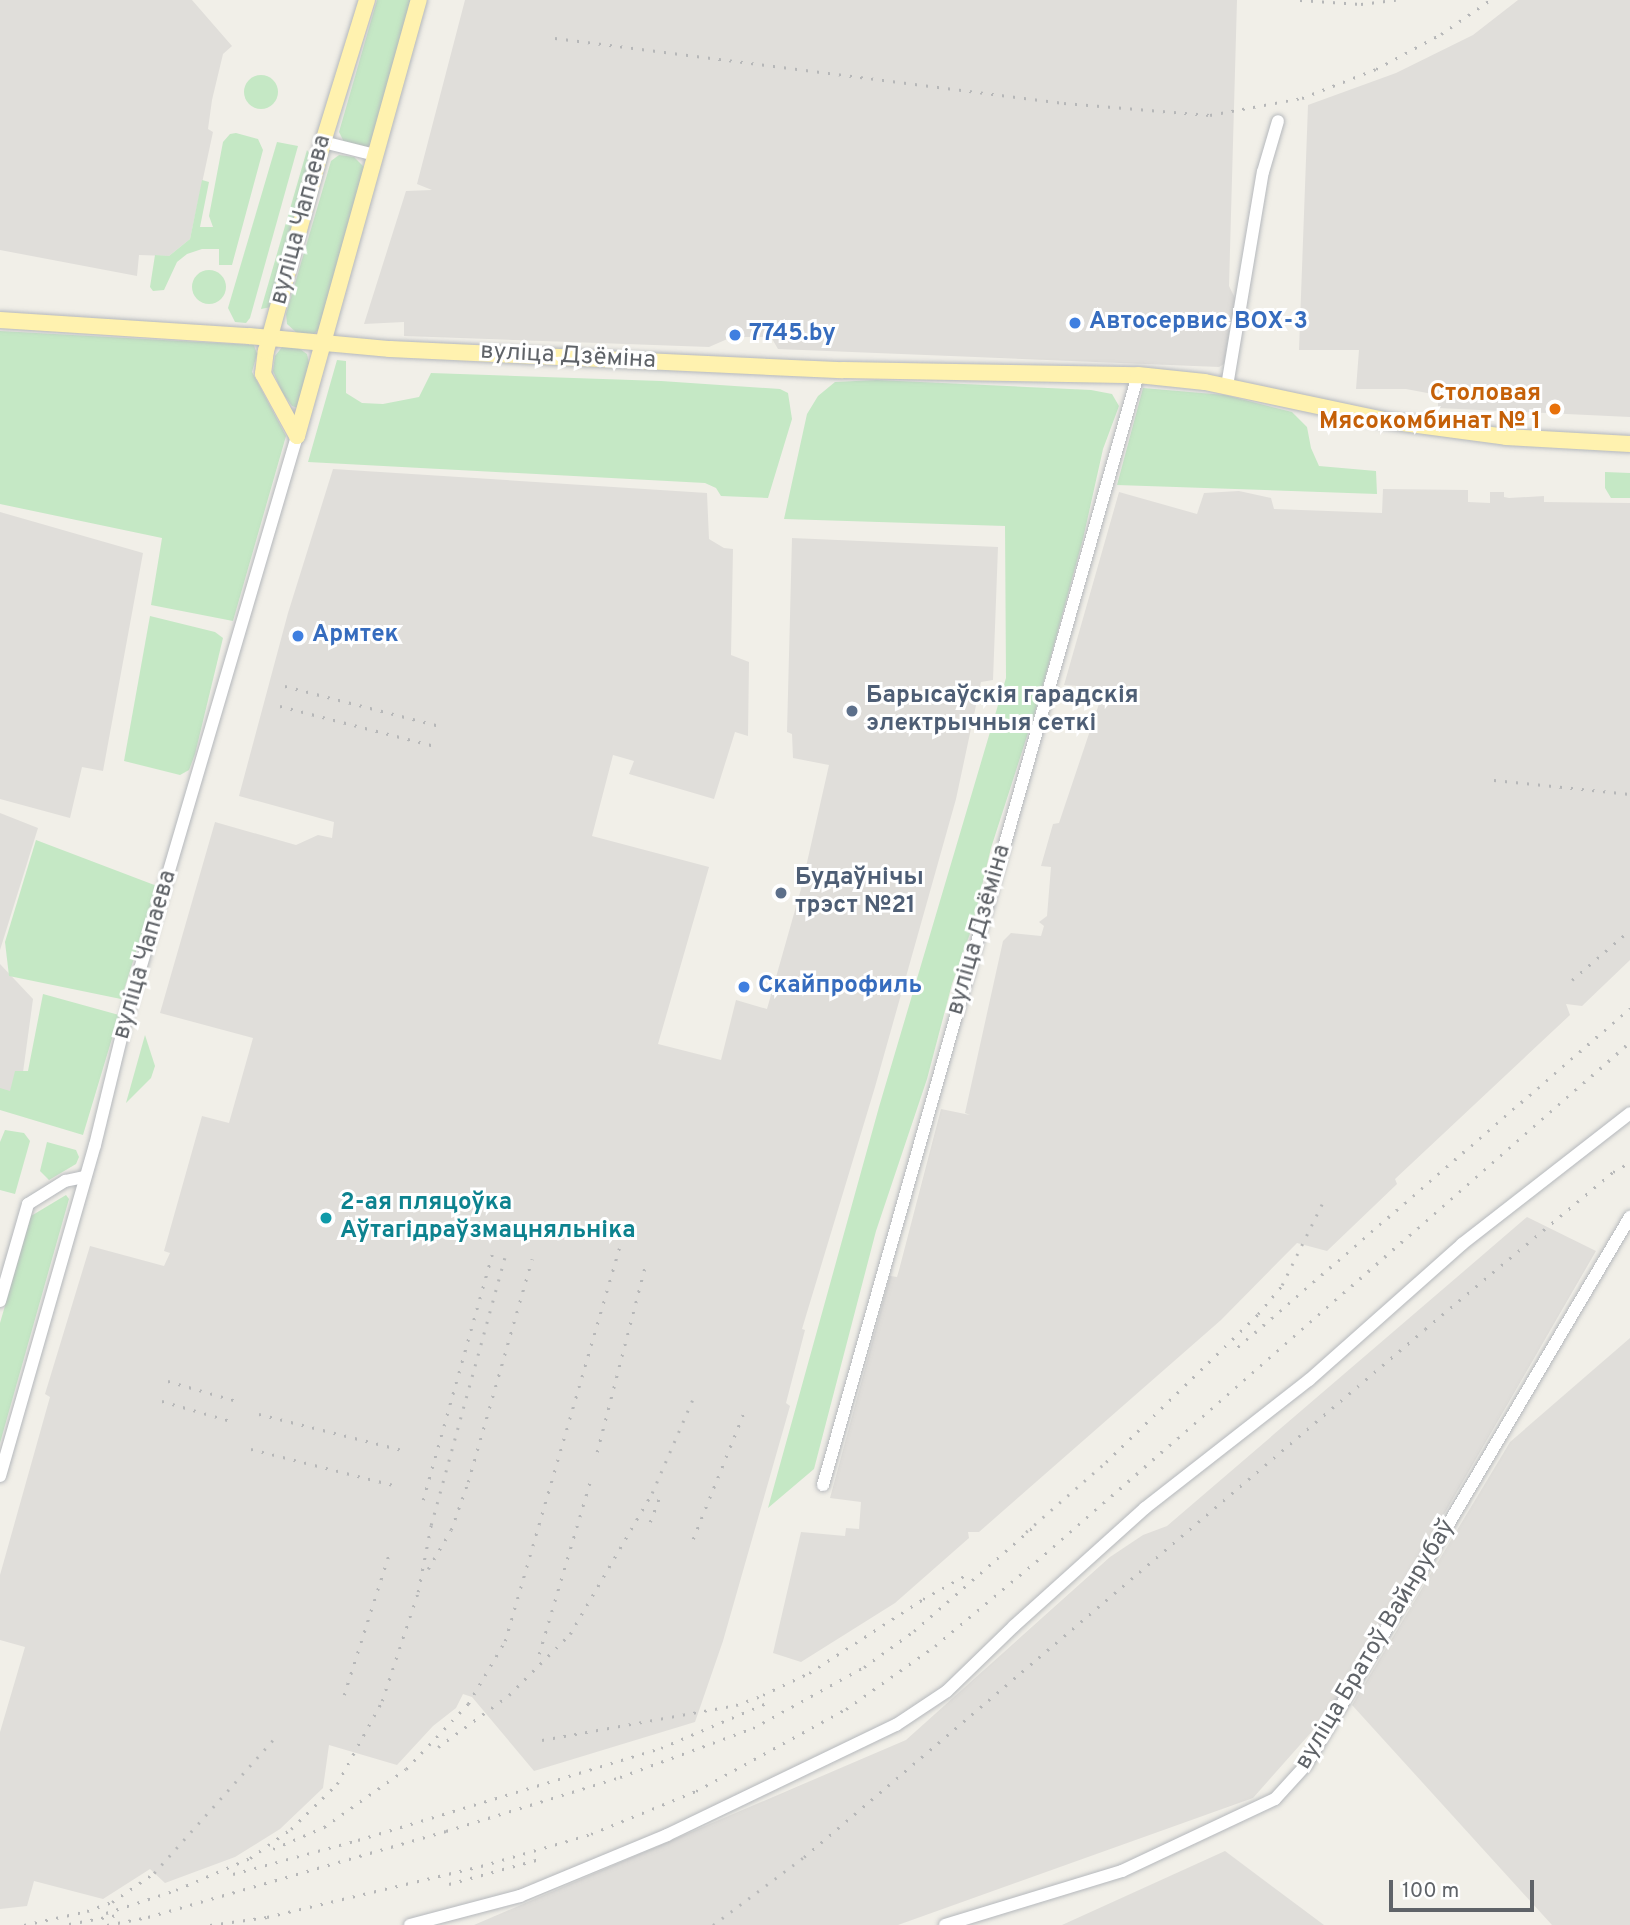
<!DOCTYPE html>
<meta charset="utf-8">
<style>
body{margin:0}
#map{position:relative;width:1630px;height:1925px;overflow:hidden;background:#f1efe8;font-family:Overpass,sans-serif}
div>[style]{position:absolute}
.industrial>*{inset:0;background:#e0deda}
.green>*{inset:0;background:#c5e8c5}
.round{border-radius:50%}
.roads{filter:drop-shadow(0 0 2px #b5b8bc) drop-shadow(0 0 2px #b5b8bc)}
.minor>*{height:12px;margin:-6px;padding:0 6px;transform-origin:6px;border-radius:6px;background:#fff}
.major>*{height:16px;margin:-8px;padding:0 8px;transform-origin:8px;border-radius:8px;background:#fff2af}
.rail>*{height:2.5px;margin-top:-1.25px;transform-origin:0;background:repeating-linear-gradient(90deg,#b6b7b8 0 2px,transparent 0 11px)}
.dots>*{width:19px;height:19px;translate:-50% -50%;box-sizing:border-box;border:4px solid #fff;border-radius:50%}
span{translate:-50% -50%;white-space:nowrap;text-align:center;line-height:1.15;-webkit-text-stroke:6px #fff;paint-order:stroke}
.street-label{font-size:24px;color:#5f6368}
.shop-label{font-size:24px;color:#366cbe;font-weight:700}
.left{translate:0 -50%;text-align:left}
.food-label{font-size:24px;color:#c56008;font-weight:700}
.right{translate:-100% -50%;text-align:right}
.service-label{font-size:24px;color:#4e5e75;font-weight:700}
.culture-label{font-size:24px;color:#0d838f;font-weight:700}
.scale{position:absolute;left:1389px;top:1880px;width:145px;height:32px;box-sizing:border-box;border:4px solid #5f6368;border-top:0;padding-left:9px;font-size:21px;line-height:24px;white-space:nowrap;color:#5f6368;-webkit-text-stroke:5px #fff;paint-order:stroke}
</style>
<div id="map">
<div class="industrial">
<div style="clip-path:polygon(0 0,192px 0,232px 46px,223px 54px,212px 100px,208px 129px,213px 132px,190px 239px,169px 256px,139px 255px,137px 276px,0 250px)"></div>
<div style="clip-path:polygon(465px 0,1237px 0,1229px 286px,1235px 298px,1224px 364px,1219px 367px,778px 349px,771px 337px,732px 337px,709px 347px,404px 336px,404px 322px,364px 324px,406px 191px,432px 190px,417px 184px)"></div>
<div style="clip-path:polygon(1518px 0,1630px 0,1630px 417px,1438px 408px,1438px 395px,1406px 389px,1356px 389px,1359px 350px,1299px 350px,1308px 105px,1396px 73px,1473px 35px)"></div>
<div style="clip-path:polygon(333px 469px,707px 493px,709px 539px,724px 548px,733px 549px,731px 655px,749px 662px,748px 736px,735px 732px,714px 799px,629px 774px,634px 761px,613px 755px,592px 836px,709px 867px,658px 1044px,721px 1060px,736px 1000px,767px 1009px,801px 889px,829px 765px,793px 758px,792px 734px,787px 732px,792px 538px,998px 547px,993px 680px,981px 682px,956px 799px,875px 1087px,802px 1329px,805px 1330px,786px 1403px,790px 1406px,723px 1641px,695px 1722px,534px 1771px,472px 1697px,463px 1694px,456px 1708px,433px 1726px,397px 1765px,329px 1745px,323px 1788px,280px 1829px,235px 1857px,165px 1883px,150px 1869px,103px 1899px,34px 1881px,27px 1906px,0 1909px,0 1732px,25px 1647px,0 1640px,0 1575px,50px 1397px,45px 1394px,90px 1246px,164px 1266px,170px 1253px,164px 1251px,202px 1116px,229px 1123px,253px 1038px,160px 1013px,215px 822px,296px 845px,318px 835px,332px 838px,334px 822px,239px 796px,288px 613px)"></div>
<div style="clip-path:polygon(1383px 489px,1468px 490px,1468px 502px,1490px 503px,1490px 492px,1504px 492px,1504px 497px,1509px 498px,1544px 496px,1544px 502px,1630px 503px,1630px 960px,1582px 1006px,1566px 1004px,1570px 1015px,1395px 1179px,1397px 1184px,1327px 1251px,1297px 1243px,1221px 1320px,979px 1532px,968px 1532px,969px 1538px,895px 1603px,801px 1662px,773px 1653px,801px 1532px,845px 1536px,846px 1528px,859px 1529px,861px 1502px,830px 1498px,890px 1276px,897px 1277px,899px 1270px,941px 1109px,970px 1115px,965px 1113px,1003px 941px,1011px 933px,1041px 936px,1044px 926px,1039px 922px,1047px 916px,1051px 867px,1041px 866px,1053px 824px,1059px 823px,1104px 689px,1145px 691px,1064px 685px,1119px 492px,1197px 514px,1204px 493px,1239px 491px,1271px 498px,1274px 509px,1382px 513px)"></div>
<div style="clip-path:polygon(0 512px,143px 553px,103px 771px,82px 767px,70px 818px,0 799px)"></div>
<div style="clip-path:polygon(0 813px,38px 828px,0 950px)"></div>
<div style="clip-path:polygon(0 964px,33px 999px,20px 1094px,0 1099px)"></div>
<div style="clip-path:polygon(1527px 1217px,1596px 1251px,1331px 1710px,1253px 1798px,898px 1925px,474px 1925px,906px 1740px,1110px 1557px,1143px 1535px,1167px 1526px)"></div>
<div style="clip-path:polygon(1630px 1338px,1630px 1925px,1552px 1925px,1352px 1705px,1510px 1442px)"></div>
<div style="clip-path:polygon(1225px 1851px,1324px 1925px,1062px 1925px)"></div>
</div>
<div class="green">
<div style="clip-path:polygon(377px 0,413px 0,373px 143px,368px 147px,344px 142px,339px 132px)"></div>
<div class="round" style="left:244px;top:75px;width:34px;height:34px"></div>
<div style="clip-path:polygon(236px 133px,258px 139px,263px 150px,232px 265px,219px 265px,219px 249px,202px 249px,187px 254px,177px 262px,164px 290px,153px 291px,150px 287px,155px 255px,169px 256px,190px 239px,202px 180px,209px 182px,200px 227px,213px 227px,209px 216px,223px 142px,230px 134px)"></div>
<div style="clip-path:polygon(277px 142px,298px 146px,250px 318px,246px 323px,235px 322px,228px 308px)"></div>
<div style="clip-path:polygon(307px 150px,312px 158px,271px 307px,261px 309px)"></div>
<div style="clip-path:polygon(339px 155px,354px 157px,365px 168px,319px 329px,314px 334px,297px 333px,287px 324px,286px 314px,331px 161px)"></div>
<div class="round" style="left:192px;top:270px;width:34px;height:34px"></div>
<div style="clip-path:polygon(0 331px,254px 345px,257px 354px,252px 372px,286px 436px,233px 621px,151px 605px,162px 538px,0 504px)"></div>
<div style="clip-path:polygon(282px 347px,297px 347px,307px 354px,309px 363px,298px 408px,292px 406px,282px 392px,273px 371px,275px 356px)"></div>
<div style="clip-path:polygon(337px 360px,346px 361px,346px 393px,362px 403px,383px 404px,419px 397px,431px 373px,661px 381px,780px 389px,788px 393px,792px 419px,768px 498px,721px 496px,716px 488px,705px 483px,308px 462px)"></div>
<div style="clip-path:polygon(877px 380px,1091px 390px,1112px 394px,1119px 406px,1103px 449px,1083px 539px,1039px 699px,991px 848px,972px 928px,952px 984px,927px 1079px,876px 1231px,814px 1469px,768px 1508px,879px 1107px,1006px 678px,1005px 526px,784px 519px,807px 414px,818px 396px,835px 382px)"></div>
<div style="clip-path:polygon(1143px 388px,1225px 395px,1292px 412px,1307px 427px,1311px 448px,1319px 466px,1376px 471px,1377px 494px,1117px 485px)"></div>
<div style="clip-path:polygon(1605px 472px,1630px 473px,1630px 498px,1611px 498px,1605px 488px)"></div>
<div style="clip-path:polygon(150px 616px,215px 632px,223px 638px,195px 754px,189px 770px,180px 775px,124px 761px)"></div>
<div style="clip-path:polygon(36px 840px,157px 886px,121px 999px,9px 976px,5px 942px)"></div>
<div style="clip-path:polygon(43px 994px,119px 1015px,83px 1135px,0 1110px,0 1088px,10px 1091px,15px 1071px,28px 1071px)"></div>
<div style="clip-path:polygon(145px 1035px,155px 1066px,151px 1078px,126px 1103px)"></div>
<div style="clip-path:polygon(5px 1130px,24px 1133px,30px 1141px,15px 1194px,0 1190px,0 1142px)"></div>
<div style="clip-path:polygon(47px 1142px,76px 1150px,79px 1157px,76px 1164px,49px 1180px,40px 1171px)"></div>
<div style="clip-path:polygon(66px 1195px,69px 1199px,0 1443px,0 1323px,31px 1216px)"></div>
</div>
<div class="roads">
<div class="minor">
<div style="left:323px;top:142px;width:54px;rotate:14deg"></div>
<div style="left:1227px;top:386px;width:217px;rotate:-80.5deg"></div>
<div style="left:1263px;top:172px;width:53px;rotate:-73.6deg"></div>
<div style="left:0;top:1301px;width:101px;rotate:-73.9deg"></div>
<div style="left:28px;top:1204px;width:44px;rotate:-31.9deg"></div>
<div style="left:65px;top:1181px;width:19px;rotate:-12deg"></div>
<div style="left:0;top:1476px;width:344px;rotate:-74deg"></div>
<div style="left:95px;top:1145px;width:139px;rotate:-76.3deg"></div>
<div style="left:128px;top:1010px;width:598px;rotate:-73.59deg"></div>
<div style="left:823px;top:1485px;width:1154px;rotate:-74.16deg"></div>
<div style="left:410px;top:1925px;width:114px;rotate:-14.8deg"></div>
<div style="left:520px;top:1896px;width:159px;rotate:-22.5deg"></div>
<div style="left:667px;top:1835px;width:254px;rotate:-25.7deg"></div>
<div style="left:896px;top:1725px;width:61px;rotate:-33.7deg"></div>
<div style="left:947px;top:1691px;width:93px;rotate:-44.1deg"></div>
<div style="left:1014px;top:1626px;width:176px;rotate:-42deg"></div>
<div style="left:1145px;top:1508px;width:208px;rotate:-38deg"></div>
<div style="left:1309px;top:1380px;width:205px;rotate:-41.6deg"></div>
<div style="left:1462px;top:1244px;width:213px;rotate:-37.9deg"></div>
<div style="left:945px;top:1925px;width:185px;rotate:-17deg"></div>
<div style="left:1122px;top:1871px;width:169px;rotate:-25.2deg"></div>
<div style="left:1275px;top:1799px;width:46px;rotate:-47.6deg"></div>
<div style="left:1306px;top:1765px;width:637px;rotate:-59.41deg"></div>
</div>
<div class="major">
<div style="left:0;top:320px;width:250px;rotate:3.7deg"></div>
<div style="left:249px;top:336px;width:142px;rotate:5.3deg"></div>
<div style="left:390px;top:349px;width:453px;rotate:2.7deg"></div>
<div style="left:843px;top:370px;width:295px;rotate:1deg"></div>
<div style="left:1138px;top:375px;width:67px;rotate:6deg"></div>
<div style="left:1205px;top:382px;width:187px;rotate:12deg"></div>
<div style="left:1388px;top:421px;width:119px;rotate:7.7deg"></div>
<div style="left:1506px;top:437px;width:124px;rotate:3.2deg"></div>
<div style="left:297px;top:436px;width:71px;rotate:-118.7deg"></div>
<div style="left:263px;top:374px;width:23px;rotate:-83deg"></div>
<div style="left:266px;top:351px;width:217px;rotate:-74.7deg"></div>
<div style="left:323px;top:142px;width:149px;rotate:-72.8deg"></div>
<div style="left:297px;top:436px;width:453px;rotate:-74.4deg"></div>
</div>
</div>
<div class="rail">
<div style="left:1300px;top:0;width:61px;rotate:3.8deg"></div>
<div style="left:1361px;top:4px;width:35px;rotate:-7deg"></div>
<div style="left:555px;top:38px;width:513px;rotate:7.28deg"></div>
<div style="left:1064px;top:103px;width:146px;rotate:4.7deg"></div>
<div style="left:1210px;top:115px;width:94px;rotate:-10.5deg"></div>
<div style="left:1302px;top:98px;width:79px;rotate:-21.4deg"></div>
<div style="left:1376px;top:69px;width:74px;rotate:-28.3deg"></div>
<div style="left:1441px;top:34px;width:60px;rotate:-34.8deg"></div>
<div style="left:285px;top:686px;width:164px;rotate:14.5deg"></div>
<div style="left:280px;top:706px;width:164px;rotate:14.5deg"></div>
<div style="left:1494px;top:780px;width:137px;rotate:5.9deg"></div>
<div style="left:1572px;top:980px;width:77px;rotate:-40.8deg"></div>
<div style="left:1238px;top:1347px;width:518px;rotate:-40.85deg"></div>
<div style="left:168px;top:1381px;width:72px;rotate:16.2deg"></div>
<div style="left:162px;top:1401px;width:72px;rotate:16.2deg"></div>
<div style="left:259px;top:1414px;width:152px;rotate:14.1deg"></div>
<div style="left:251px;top:1449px;width:151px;rotate:14.2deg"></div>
<div style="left:597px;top:1452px;width:195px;rotate:-75.5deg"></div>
<div style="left:423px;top:1500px;width:255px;rotate:-74.3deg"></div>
<div style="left:650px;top:1522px;width:31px;rotate:-69deg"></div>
<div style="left:1026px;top:1532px;width:106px;rotate:-41.2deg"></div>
<div style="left:1106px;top:1462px;width:212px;rotate:-44.2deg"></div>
<div style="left:1258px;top:1314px;width:38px;rotate:-50deg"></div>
<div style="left:1282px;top:1285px;width:97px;rotate:-63.7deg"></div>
<div style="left:693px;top:1539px;width:142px;rotate:-68.1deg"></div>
<div style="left:428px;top:1569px;width:45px;rotate:-59.5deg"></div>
<div style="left:451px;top:1530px;width:51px;rotate:-70.5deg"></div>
<div style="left:468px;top:1482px;width:232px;rotate:-74deg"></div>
<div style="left:539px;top:1654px;width:179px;rotate:-73.5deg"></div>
<div style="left:344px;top:1695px;width:148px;rotate:-72.3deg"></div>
<div style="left:542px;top:1740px;width:197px;rotate:-10.2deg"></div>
<div style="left:736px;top:1705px;width:29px;rotate:-20deg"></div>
<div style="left:763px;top:1695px;width:51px;rotate:-25.6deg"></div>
<div style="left:809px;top:1673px;width:136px;rotate:-33deg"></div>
<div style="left:923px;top:1599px;width:49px;rotate:-29.2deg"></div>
<div style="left:438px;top:1747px;width:88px;rotate:-36.2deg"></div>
<div style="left:509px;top:1695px;width:86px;rotate:-45deg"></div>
<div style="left:570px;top:1634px;width:163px;rotate:-59.8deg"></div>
<div style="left:652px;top:1493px;width:110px;rotate:-66.5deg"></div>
<div style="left:273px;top:1849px;width:56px;rotate:-23.3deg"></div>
<div style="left:324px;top:1827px;width:100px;rotate:-35.3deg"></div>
<div style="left:406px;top:1769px;width:90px;rotate:-46.4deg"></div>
<div style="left:468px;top:1704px;width:73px;rotate:-59.6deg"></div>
<div style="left:505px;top:1641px;width:409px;rotate:-73.8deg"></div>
<div style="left:233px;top:1874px;width:130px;rotate:-15.2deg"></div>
<div style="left:358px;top:1840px;width:317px;rotate:-16.9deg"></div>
<div style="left:661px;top:1748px;width:117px;rotate:-23.1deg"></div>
<div style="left:449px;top:1884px;width:94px;rotate:-15.4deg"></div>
<div style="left:106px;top:1913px;width:74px;rotate:-18.2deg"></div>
<div style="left:176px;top:1890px;width:81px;rotate:-23.4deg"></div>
<div style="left:250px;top:1858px;width:50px;rotate:-35.3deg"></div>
<div style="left:291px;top:1829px;width:64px;rotate:-44.4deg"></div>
<div style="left:337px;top:1784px;width:94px;rotate:-61.5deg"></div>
<div style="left:382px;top:1701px;width:115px;rotate:-71.7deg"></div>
<div style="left:418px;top:1592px;width:68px;rotate:-79deg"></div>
<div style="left:431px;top:1525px;width:285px;rotate:-74.6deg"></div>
<div style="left:69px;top:1924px;width:49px;rotate:-10.6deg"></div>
<div style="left:24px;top:1925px;width:65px;rotate:-12.5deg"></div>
<div style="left:87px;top:1911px;width:27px;rotate:-20deg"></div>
<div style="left:112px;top:1902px;width:51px;rotate:-34.6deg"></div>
<div style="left:154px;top:1873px;width:180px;rotate:-48.2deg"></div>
<div style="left:107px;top:1925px;width:42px;rotate:-11deg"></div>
<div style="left:148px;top:1917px;width:310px;rotate:-16.1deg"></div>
<div style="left:446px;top:1831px;width:182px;rotate:-17.2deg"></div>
<div style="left:620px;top:1777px;width:142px;rotate:-20.2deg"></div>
<div style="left:753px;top:1728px;width:127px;rotate:-28.8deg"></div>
<div style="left:864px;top:1667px;width:62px;rotate:-35.8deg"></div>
<div style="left:914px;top:1631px;width:157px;rotate:-41.1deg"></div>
<div style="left:210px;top:1925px;width:58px;rotate:-8deg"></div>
<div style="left:267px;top:1917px;width:220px;rotate:-13.4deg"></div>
<div style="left:481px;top:1866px;width:115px;rotate:-16.2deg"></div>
<div style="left:591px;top:1834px;width:113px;rotate:-22.3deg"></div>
<div style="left:696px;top:1791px;width:171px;rotate:-28.7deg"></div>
<div style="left:846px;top:1709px;width:109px;rotate:-35.3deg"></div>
<div style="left:935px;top:1646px;width:143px;rotate:-39.9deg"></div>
<div style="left:1045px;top:1554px;width:777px;rotate:-41.19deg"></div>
<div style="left:713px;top:1925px;width:114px;rotate:-36.8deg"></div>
<div style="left:804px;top:1857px;width:815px;rotate:-40.37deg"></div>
<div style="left:1425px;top:1329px;width:245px;rotate:-39.9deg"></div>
<div style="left:1613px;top:1172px;width:20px;rotate:-30deg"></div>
</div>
<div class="dots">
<div style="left:1075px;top:323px;background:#3f7fe0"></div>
<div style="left:735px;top:335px;background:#3f7fe0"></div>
<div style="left:1555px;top:409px;background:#e8710a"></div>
<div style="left:298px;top:636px;background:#3f7fe0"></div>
<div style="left:852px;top:711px;background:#5c6f8a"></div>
<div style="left:781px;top:893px;background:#5c6f8a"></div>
<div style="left:744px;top:987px;background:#3f7fe0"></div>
<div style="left:326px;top:1218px;background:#0f9aa8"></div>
</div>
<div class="street-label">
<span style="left:302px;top:220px;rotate:-75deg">вуліца Чапаева</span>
<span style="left:568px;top:357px;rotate:3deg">вуліца Дзёміна</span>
<span style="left:980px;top:930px;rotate:-74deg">вуліца Дзёміна</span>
<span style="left:146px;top:955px;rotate:-74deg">вуліца Чапаева</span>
<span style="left:1376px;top:1645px;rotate:-59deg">вуліца Братоў Вайнрубаў</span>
</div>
<div class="shop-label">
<span class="left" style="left:1089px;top:323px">Автосервис BOX-3</span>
<span class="left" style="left:749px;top:335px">7745.by</span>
<span class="left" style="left:312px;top:636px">Армтек</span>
<span class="left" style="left:758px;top:987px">Скайпрофиль</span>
</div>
<div class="food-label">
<span class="right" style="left:1541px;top:409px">Столовая<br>Мясокомбинат № 1</span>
</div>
<div class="service-label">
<span class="left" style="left:866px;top:711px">Барысаўскія гарадскія<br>электрычныя сеткі</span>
<span class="left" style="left:795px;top:893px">Будаўнічы<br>трэст №21</span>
</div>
<div class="culture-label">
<span class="left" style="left:340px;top:1218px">2-ая пляцоўка<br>Аўтагідраўзмацняльніка</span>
</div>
<div class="scale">100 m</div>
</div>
